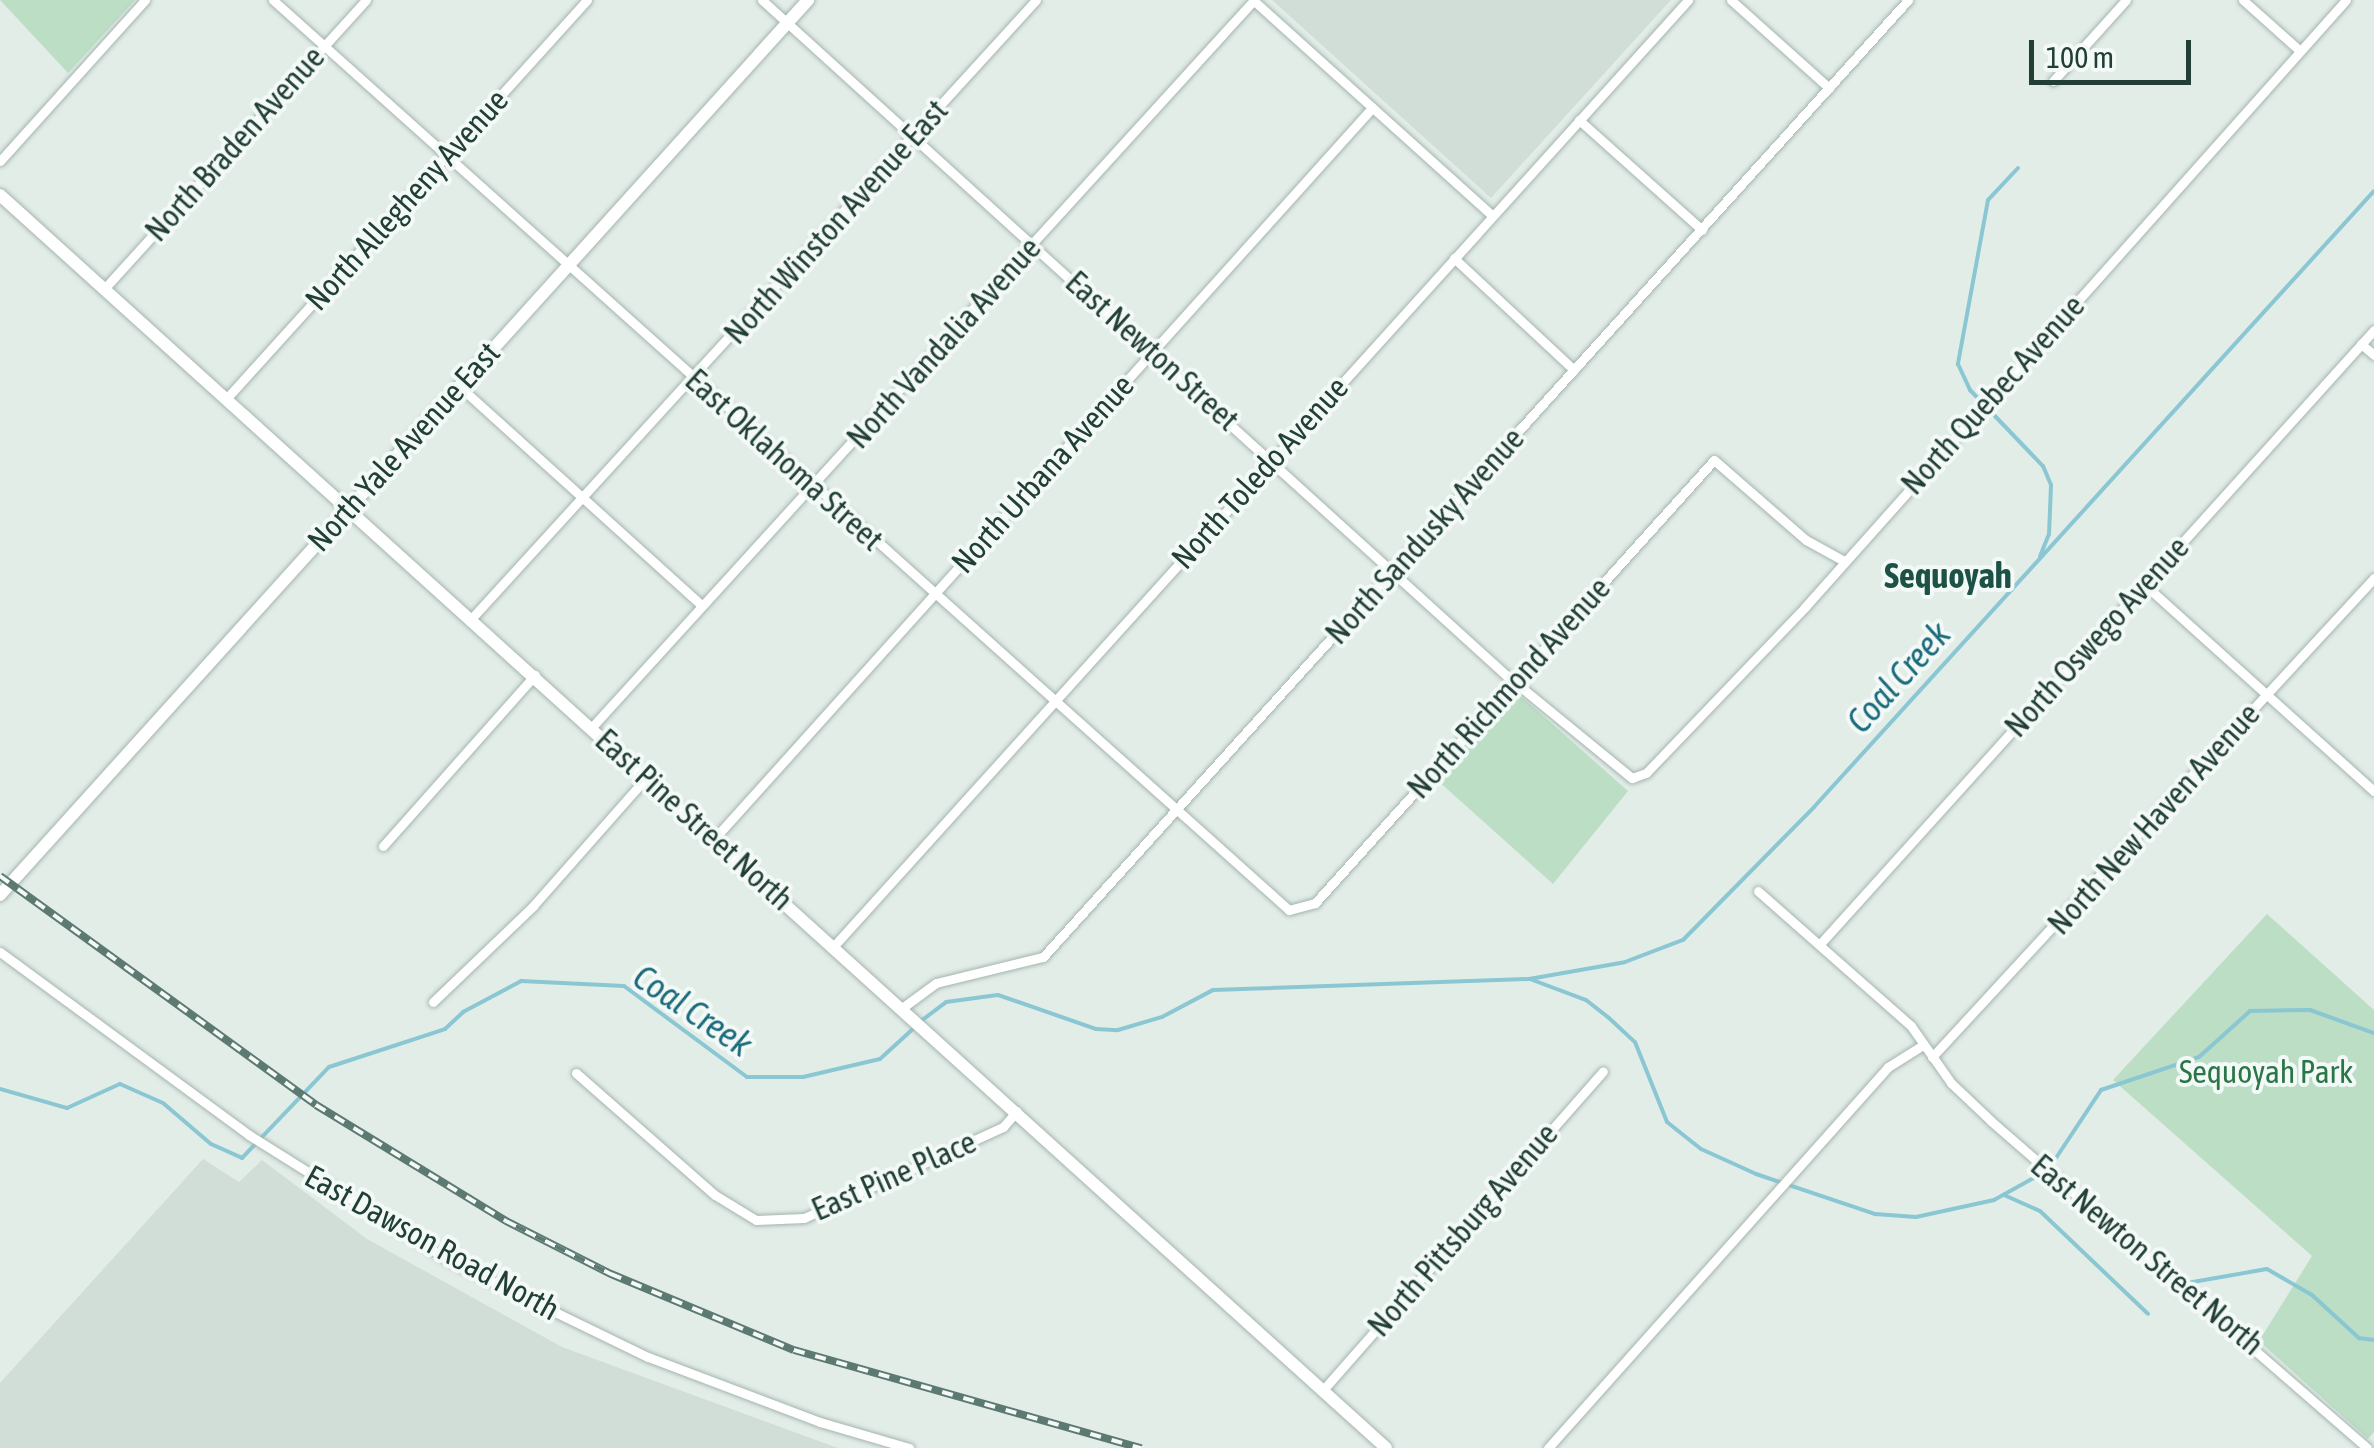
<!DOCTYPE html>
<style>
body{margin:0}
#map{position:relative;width:2374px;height:1448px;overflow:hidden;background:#e3ede8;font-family:"Asap Condensed",sans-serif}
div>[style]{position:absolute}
.built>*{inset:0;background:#d1ddd7}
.green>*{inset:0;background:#bbdec5}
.stream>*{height:4px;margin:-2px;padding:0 2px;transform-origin:2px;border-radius:2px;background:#8ac7d3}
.roads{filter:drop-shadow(0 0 2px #a5b5af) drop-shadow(0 0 2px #a5b5af)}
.minor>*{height:9px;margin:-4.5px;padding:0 4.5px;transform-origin:4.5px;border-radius:4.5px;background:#fff}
.secondary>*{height:12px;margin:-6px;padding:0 6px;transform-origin:6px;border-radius:6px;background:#fff}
.rail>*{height:8px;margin-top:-4px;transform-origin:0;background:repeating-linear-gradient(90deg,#f3f9f6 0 11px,#5c7a72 0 22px);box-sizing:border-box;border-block:2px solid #5c7a72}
span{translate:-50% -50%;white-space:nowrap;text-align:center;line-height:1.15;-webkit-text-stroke:8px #f3f9f6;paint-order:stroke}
.street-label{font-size:32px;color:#223f37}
.park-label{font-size:32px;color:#2b7649}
.neighbourhood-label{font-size:35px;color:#1d5145;font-weight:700}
.water-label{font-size:35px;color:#1a6b7c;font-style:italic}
.scale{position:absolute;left:2029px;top:40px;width:162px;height:45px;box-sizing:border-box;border:5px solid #223f37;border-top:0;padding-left:12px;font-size:30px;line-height:35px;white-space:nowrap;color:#223f37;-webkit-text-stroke:8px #f3f9f6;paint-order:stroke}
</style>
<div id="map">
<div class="built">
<div style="clip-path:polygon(1272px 0,1671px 0,1491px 198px)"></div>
<div style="clip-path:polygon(203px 1159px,239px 1182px,262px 1160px,367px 1239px,562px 1347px,838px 1448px,0 1448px,0 1383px)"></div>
</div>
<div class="green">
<div style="clip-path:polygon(0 0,135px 0,68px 73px)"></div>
<div style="clip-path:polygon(1516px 692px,1628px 791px,1553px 884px,1436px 779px)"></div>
<div style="clip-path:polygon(2267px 914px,2374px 1010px,2374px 1432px,2368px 1439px,2259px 1341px,2312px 1256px,2113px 1080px)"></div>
</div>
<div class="stream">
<div style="left:2018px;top:168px;width:44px;rotate:133.2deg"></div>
<div style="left:1988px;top:200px;width:167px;rotate:100.4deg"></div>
<div style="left:1958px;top:364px;width:29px;rotate:65deg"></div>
<div style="left:1970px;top:390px;width:105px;rotate:46.2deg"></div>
<div style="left:2043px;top:466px;width:21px;rotate:67deg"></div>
<div style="left:2051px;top:485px;width:49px;rotate:92.3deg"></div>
<div style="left:2049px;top:534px;width:24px;rotate:112deg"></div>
<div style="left:1530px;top:979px;width:60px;rotate:20.6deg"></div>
<div style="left:1586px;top:1000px;width:29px;rotate:38deg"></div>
<div style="left:1609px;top:1018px;width:35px;rotate:43deg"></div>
<div style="left:1635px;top:1042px;width:86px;rotate:68.2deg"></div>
<div style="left:1667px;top:1122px;width:43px;rotate:38.5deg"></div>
<div style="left:1701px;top:1149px;width:60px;rotate:24.4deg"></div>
<div style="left:1756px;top:1174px;width:126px;rotate:18.6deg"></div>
<div style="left:1875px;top:1214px;width:41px;rotate:4.2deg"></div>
<div style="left:1916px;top:1217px;width:80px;rotate:-12.3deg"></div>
<div style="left:1994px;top:1200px;width:54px;rotate:-29deg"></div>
<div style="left:921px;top:1021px;width:31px;rotate:-37deg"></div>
<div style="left:946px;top:1002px;width:52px;rotate:-7.7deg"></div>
<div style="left:998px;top:995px;width:104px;rotate:19.1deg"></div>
<div style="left:1096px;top:1029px;width:22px;rotate:3deg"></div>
<div style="left:1118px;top:1030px;width:46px;rotate:-16.5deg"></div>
<div style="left:1162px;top:1017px;width:58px;rotate:-27.9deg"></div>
<div style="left:1213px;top:990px;width:316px;rotate:-2deg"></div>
<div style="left:1529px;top:979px;width:97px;rotate:-10deg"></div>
<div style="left:1625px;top:962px;width:62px;rotate:-20.8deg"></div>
<div style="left:1683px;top:940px;width:187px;rotate:-45.4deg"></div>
<div style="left:1814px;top:807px;width:832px;rotate:-47.73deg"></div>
<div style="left:0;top:1089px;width:70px;rotate:15.8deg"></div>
<div style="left:67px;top:1108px;width:58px;rotate:-24.4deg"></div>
<div style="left:120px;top:1084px;width:47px;rotate:23.8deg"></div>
<div style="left:163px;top:1103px;width:63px;rotate:40.5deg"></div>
<div style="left:211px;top:1144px;width:34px;rotate:24deg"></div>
<div style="left:242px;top:1158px;width:126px;rotate:-46.3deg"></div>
<div style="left:329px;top:1067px;width:122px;rotate:-18.1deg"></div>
<div style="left:445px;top:1029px;width:25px;rotate:-43deg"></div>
<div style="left:463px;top:1012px;width:66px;rotate:-28.1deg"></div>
<div style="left:521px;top:981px;width:103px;rotate:2.8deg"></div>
<div style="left:624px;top:986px;width:153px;rotate:36.5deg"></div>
<div style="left:747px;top:1077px;width:56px"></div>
<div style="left:803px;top:1077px;width:79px;rotate:-13.2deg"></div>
<div style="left:880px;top:1059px;width:46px;rotate:-42.4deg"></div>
<div style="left:2052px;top:1164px;width:89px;rotate:-56.5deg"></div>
<div style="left:2101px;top:1090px;width:103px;rotate:-18.6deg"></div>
<div style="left:2199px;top:1057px;width:69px;rotate:-42deg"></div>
<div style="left:2250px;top:1011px;width:60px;rotate:-1deg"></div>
<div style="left:2310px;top:1010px;width:68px;rotate:19.8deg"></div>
<div style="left:2004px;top:1195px;width:39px;rotate:24deg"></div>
<div style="left:2040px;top:1211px;width:149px;rotate:43.6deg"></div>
<div style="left:2187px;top:1283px;width:81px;rotate:-9.9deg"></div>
<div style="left:2267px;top:1269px;width:52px;rotate:30deg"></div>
<div style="left:2312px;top:1295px;width:64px;rotate:42.5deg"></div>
<div style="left:2359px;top:1338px;width:15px;rotate:8deg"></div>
</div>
<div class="roads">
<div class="minor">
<div style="left:273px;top:0;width:1364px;rotate:41.85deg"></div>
<div style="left:1289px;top:910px;width:27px;rotate:-15deg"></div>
<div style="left:1315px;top:903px;width:596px;rotate:-47.99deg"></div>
<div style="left:1714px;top:460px;width:122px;rotate:41deg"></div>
<div style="left:1806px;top:540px;width:43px;rotate:28.9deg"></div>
<div style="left:762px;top:0;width:1005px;rotate:42.22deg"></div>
<div style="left:1506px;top:675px;width:163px;rotate:39.3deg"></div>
<div style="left:1632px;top:778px;width:15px;rotate:-20deg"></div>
<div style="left:1646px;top:773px;width:230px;rotate:-46.2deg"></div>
<div style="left:1805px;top:607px;width:813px;rotate:-48.29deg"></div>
<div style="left:1253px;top:0;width:321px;rotate:42deg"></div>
<div style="left:1731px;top:0;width:132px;rotate:41.9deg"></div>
<div style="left:2243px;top:0;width:76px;rotate:41.8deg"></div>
<div style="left:2053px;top:81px;width:109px;rotate:-48deg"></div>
<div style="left:1579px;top:120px;width:165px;rotate:41.8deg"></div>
<div style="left:0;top:161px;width:217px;rotate:-48deg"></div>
<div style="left:1454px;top:258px;width:164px;rotate:43deg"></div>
<div style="left:104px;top:289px;width:390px;rotate:-47.8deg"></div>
<div style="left:2361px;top:344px;width:17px;rotate:40deg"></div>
<div style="left:459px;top:386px;width:326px;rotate:42.1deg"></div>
<div style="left:226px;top:399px;width:538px;rotate:-47.86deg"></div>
<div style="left:2145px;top:585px;width:308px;rotate:42deg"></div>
<div style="left:471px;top:619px;width:838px;rotate:-47.61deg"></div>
<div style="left:592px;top:727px;width:983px;rotate:-47.68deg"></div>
<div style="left:714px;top:839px;width:984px;rotate:-48.01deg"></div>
<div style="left:383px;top:846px;width:229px;rotate:-48.4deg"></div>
<div style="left:1758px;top:891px;width:204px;rotate:41.4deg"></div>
<div style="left:1911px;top:1026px;width:70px;rotate:54.9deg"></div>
<div style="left:1951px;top:1083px;width:55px;rotate:43.5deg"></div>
<div style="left:1991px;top:1121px;width:498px;rotate:41deg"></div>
<div style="left:1820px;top:944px;width:827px;rotate:-47.94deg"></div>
<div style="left:833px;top:947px;width:1276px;rotate:-47.92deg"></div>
<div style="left:0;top:952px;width:309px;rotate:36.3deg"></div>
<div style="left:249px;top:1135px;width:235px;rotate:32.1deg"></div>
<div style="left:448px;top:1260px;width:222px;rotate:25.9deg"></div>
<div style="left:648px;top:1357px;width:184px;rotate:20.7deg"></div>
<div style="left:820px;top:1422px;width:93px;rotate:16.3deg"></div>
<div style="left:433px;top:1002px;width:139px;rotate:-43.8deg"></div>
<div style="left:533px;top:906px;width:171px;rotate:-48.6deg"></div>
<div style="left:902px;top:1008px;width:42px;rotate:-36.3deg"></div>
<div style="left:936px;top:983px;width:110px;rotate:-13.7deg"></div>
<div style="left:1043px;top:957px;width:1290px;rotate:-47.89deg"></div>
<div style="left:1932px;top:1057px;width:652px;rotate:-47.3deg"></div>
<div style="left:576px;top:1073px;width:185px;rotate:41.3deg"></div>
<div style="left:715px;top:1195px;width:48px;rotate:31.4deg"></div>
<div style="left:756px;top:1220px;width:48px;rotate:-2.4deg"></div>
<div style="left:804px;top:1218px;width:219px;rotate:-24.6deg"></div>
<div style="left:1003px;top:1127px;width:21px;rotate:-49deg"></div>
<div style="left:1323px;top:1390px;width:424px;rotate:-48.7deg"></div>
<div style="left:1548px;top:1448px;width:511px;rotate:-48.25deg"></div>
<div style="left:1888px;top:1067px;width:41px;rotate:-32.2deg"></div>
</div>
<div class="secondary">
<div style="left:0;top:195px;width:1868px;rotate:42.11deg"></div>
<div style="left:0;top:895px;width:1206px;rotate:-47.92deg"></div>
</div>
</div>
<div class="rail">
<div style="left:0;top:876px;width:390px;rotate:35.9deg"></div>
<div style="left:316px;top:1105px;width:223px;rotate:31.4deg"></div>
<div style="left:506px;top:1221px;width:118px;rotate:26.8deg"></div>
<div style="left:611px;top:1274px;width:198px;rotate:22.6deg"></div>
<div style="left:794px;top:1350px;width:361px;rotate:15.8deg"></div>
</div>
<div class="street-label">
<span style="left:235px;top:144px;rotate:-48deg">North Braden Avenue</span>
<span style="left:407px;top:200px;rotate:-48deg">North Allegheny Avenue</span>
<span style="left:836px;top:222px;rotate:-48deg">North Winston Avenue East</span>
<span style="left:944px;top:343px;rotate:-48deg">North Vandalia Avenue</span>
<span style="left:1152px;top:351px;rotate:42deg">East Newton Street</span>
<span style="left:1993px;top:395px;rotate:-48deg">North Quebec Avenue</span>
<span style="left:404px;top:447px;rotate:-48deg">North Yale Avenue East</span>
<span style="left:784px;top:460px;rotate:42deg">East Oklahoma Street</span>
<span style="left:1260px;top:473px;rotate:-48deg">North Toledo Avenue</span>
<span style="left:1043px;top:474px;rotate:-48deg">North Urbana Avenue</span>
<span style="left:1425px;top:536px;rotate:-48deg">North Sandusky Avenue</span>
<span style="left:2097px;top:637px;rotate:-48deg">North Oswego Avenue</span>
<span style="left:1509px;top:688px;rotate:-48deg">North Richmond Avenue</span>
<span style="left:2154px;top:819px;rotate:-48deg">North New Haven Avenue</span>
<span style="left:694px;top:820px;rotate:42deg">East Pine Street North</span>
<span style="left:894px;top:1176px;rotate:-24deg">East Pine Place</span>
<span style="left:1463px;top:1230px;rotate:-49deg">North Pittsburg Avenue</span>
<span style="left:432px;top:1243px;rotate:29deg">East Dawson Road North</span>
<span style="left:2147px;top:1255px;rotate:40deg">East Newton Street North</span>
</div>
<div class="park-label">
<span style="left:2266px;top:1072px">Sequoyah Park</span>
</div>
<div class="neighbourhood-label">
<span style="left:1948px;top:575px">Sequoyah</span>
</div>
<div class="water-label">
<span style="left:1898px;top:677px;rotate:-48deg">Coal Creek</span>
<span style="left:693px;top:1010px;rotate:34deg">Coal Creek</span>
</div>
<div class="scale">100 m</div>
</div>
